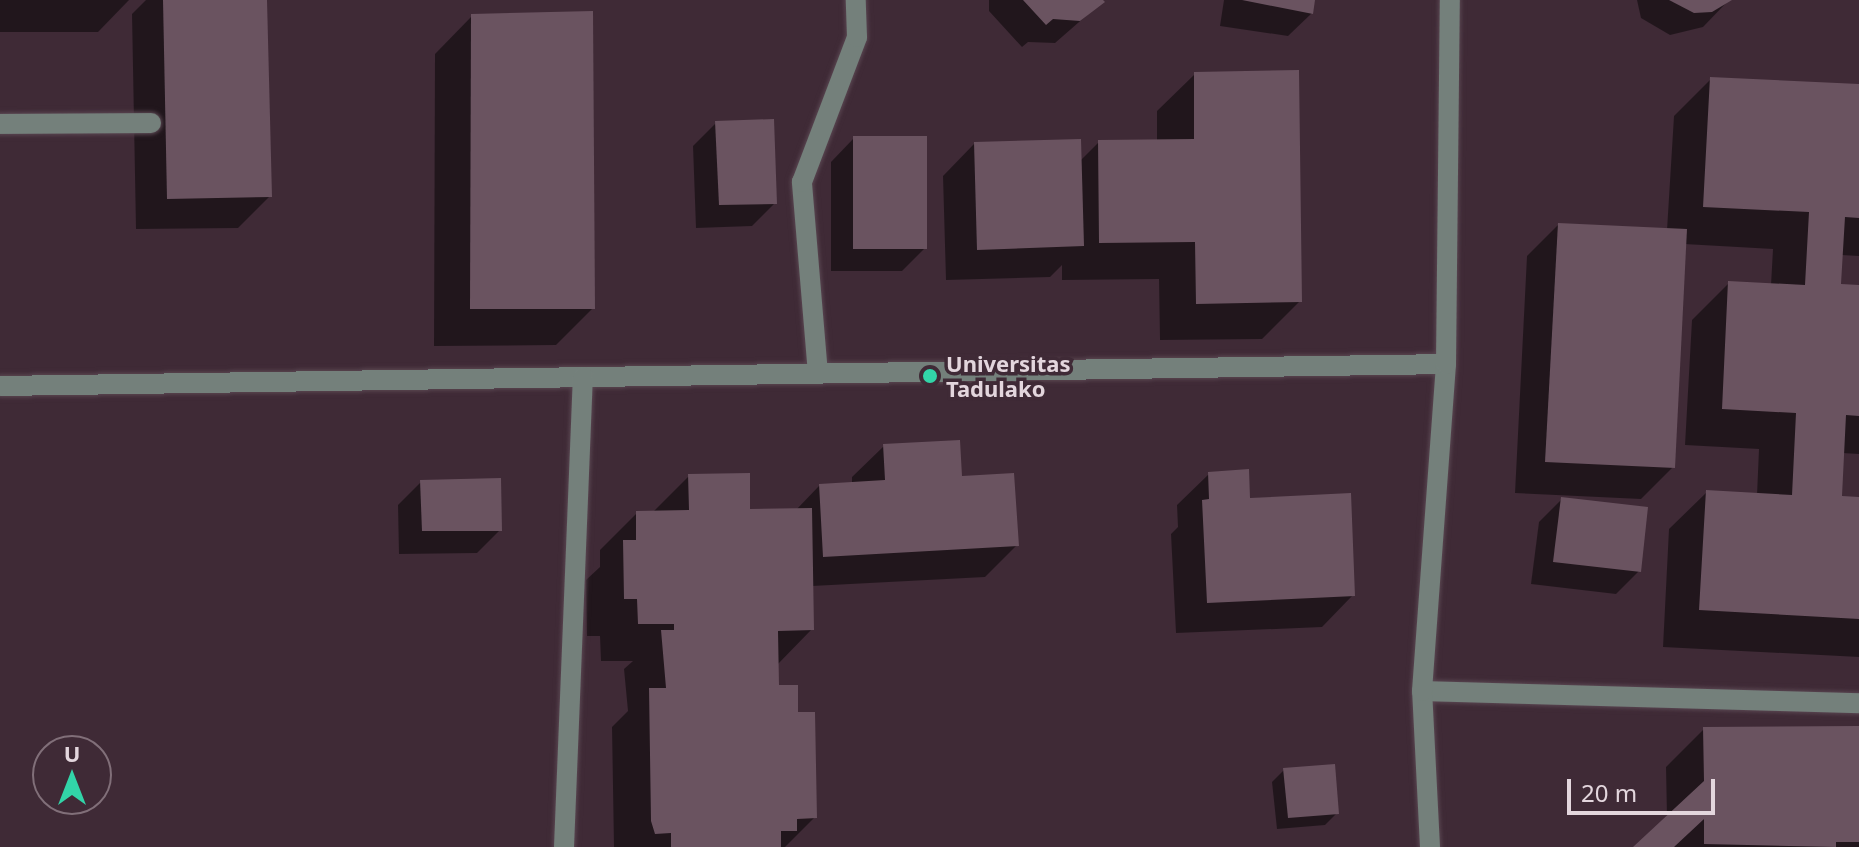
<!DOCTYPE html>
<style>
body{margin:0}
#map{position:relative;width:1859px;height:847px;overflow:hidden;background:#3f2a36;font-family:"Noto Sans",sans-serif}
div>[style]{position:absolute}
.shadow>*{inset:0;background:#0007}
.building>*{inset:0;background:#6a5360}
.roads{filter:drop-shadow(0 0 2px #594651) drop-shadow(0 0 2px #594651)}
.minor>*{height:20px;margin:-10px;padding:0 10px;transform-origin:10px;border-radius:10px;background:#74807b}
.dots>*{width:22px;height:22px;translate:-50% -50%;box-sizing:border-box;border:4px solid #3f2a36;border-radius:50%}
span{translate:-50% -50%;white-space:nowrap;text-align:center;line-height:1.15;-webkit-text-stroke:7px #3f2a36;paint-order:stroke}
.poi-label{font-size:22px;color:#e3d6dd;font-weight:700}
.left{translate:0 -50%;text-align:left}
.north{position:absolute;left:32px;top:735px;width:80px;height:80px;box-sizing:border-box;background:#3f2a36;border:2px solid #816f79;border-radius:50%;rotate:0deg;font-size:22px;font-weight:700;line-height:32px;text-align:center;color:#e3d6dd}
.north::after{content:'';display:block;margin:auto;width:28px;height:36px;background:#32d4a8;clip-path:polygon(50% 0,100% 100%,50% 72%,0 100%)}
.scale{position:absolute;left:1567px;top:779px;width:148px;height:36px;box-sizing:border-box;border:4px solid #e3d6dd;border-top:0;padding-left:10px;font-size:24px;line-height:28px;white-space:nowrap;color:#e3d6dd;-webkit-text-stroke:6px #3f2a36;paint-order:stroke}
</style>
<div id="map">
<div class="shadow">
<div style="clip-path:polygon(0 0,129px 0,98px 32px,0 32px)"></div>
<div style="clip-path:polygon(146px 0,265px 0,270px 196px,238px 228px,136px 229px,132px 14px)"></div>
<div style="clip-path:polygon(989px 0,1100px 0,1102px 2px,1055px 43px,1028px 42px,1022px 47px,989px 11px)"></div>
<div style="clip-path:polygon(1224px 0,1313px 0,1312px 13px,1288px 36px,1220px 26px)"></div>
<div style="clip-path:polygon(1637px 0,1729px 0,1703px 27px,1670px 35px,1641px 18px)"></div>
<div style="clip-path:polygon(472px 16px,593px 308px,556px 345px,434px 346px,435px 54px)"></div>
<div style="clip-path:polygon(1195px 74px,1300px 301px,1262px 339px,1160px 340px,1159px 279px,1062px 280px,1062px 265px,1050px 277px,946px 280px,943px 176px,974px 144px,1080px 161px,1099px 142px,1157px 141px,1157px 111px)"></div>
<div style="clip-path:polygon(1711px 79px,1859px 86px,1859px 256px,1841px 255px,1839px 286px,1859px 287px,1859px 454px,1842px 453px,1840px 498px,1859px 499px,1859px 657px,1663px 647px,1669px 529px,1707px 492px,1757px 495px,1759px 449px,1685px 445px,1692px 320px,1729px 283px,1771px 285px,1773px 249px,1684px 244px,1673px 467px,1641px 499px,1515px 493px,1527px 256px,1558px 225px,1667px 230px,1674px 116px)"></div>
<div style="clip-path:polygon(716px 123px,775px 203px,752px 226px,696px 228px,693px 146px)"></div>
<div style="clip-path:polygon(854px 138px,925px 248px,902px 271px,831px 271px,831px 162px)"></div>
<div style="clip-path:polygon(884px 446px,960px 478px,1017px 545px,985px 577px,812px 586px,812px 629px,777px 665px,777px 687px,796px 714px,815px 817px,785px 847px,614px 847px,612px 727px,628px 711px,624px 669px,633px 661px,601px 661px,600px 636px,587px 636px,586px 580px,600px 567px,600px 550px,637px 513px,652px 513px,689px 476px,748px 511px,795px 511px,819px 486px,852px 484px,852px 477px)"></div>
<div style="clip-path:polygon(1209px 474px,1248px 500px,1353px 595px,1322px 627px,1176px 633px,1171px 534px,1178px 527px,1177px 505px)"></div>
<div style="clip-path:polygon(421px 482px,500px 530px,477px 553px,399px 554px,398px 505px)"></div>
<div style="clip-path:polygon(1562px 499px,1639px 571px,1616px 594px,1531px 584px,1539px 522px)"></div>
<div style="clip-path:polygon(1859px 728px,1859px 847px,1636px 847px,1667px 818px,1666px 767px,1704px 729px)"></div>
<div style="clip-path:polygon(1284px 770px,1337px 813px,1325px 825px,1277px 829px,1272px 782px)"></div>
</div>
<div class="building">
<div style="clip-path:polygon(163px 0,267px 0,272px 197px,167px 199px)"></div>
<div style="clip-path:polygon(1023px 0,1103px 0,1105px 2px,1080px 21px,1053px 19px,1046px 25px)"></div>
<div style="clip-path:polygon(1242px 0,1315px 0,1313px 14px)"></div>
<div style="clip-path:polygon(1669px 0,1732px 0,1712px 12px,1694px 13px)"></div>
<div style="clip-path:polygon(593px 11px,595px 309px,470px 309px,471px 14px)"></div>
<div style="clip-path:polygon(1299px 70px,1302px 302px,1196px 304px,1195px 242px,1099px 243px,1098px 140px,1194px 139px,1194px 72px)"></div>
<div style="clip-path:polygon(1710px 77px,1859px 84px,1859px 218px,1845px 217px,1841px 284px,1859px 285px,1859px 416px,1846px 415px,1842px 496px,1859px 497px,1859px 619px,1699px 610px,1706px 490px,1792px 495px,1796px 413px,1722px 409px,1728px 281px,1805px 285px,1809px 212px,1703px 207px)"></div>
<div style="clip-path:polygon(774px 119px,777px 204px,719px 205px,715px 121px)"></div>
<div style="clip-path:polygon(853px 136px,927px 136px,927px 249px,853px 249px)"></div>
<div style="clip-path:polygon(1081px 139px,1084px 246px,977px 250px,974px 142px)"></div>
<div style="clip-path:polygon(1558px 223px,1687px 229px,1675px 468px,1545px 462px)"></div>
<div style="clip-path:polygon(960px 440px,962px 476px,1014px 473px,1019px 546px,823px 557px,819px 484px,885px 480px,883px 444px)"></div>
<div style="clip-path:polygon(1249px 469px,1250px 498px,1351px 493px,1355px 596px,1207px 603px,1202px 500px,1209px 499px,1208px 472px)"></div>
<div style="clip-path:polygon(750px 473px,750px 509px,812px 508px,814px 630px,778px 631px,779px 685px,798px 685px,798px 712px,815px 712px,817px 818px,797px 819px,797px 831px,781px 831px,781px 847px,671px 847px,671px 833px,655px 834px,651px 821px,649px 688px,666px 688px,661px 630px,674px 630px,674px 624px,638px 624px,637px 599px,624px 599px,623px 540px,636px 540px,636px 511px,689px 510px,688px 474px)"></div>
<div style="clip-path:polygon(501px 478px,502px 531px,422px 531px,420px 480px)"></div>
<div style="clip-path:polygon(1561px 497px,1648px 507px,1641px 572px,1553px 562px)"></div>
<div style="clip-path:polygon(1859px 726px,1859px 842px,1836px 842px,1836px 847px,1704px 844px,1704px 819px,1674px 847px,1633px 847px,1704px 781px,1703px 727px)"></div>
<div style="clip-path:polygon(1335px 764px,1339px 814px,1288px 818px,1283px 768px)"></div>
</div>
<div class="roads">
<div class="minor">
<div style="left:0;top:124px;width:151px;rotate:-0.4deg"></div>
<div style="left:818px;top:374px;width:193px;rotate:-94.8deg"></div>
<div style="left:802px;top:182px;width:155px;rotate:-69.2deg"></div>
<div style="left:857px;top:37px;width:37px;rotate:-92deg"></div>
<div style="left:0;top:386px;width:1446px;rotate:-0.87deg"></div>
<div style="left:1422px;top:691px;width:437px;rotate:1.6deg"></div>
<div style="left:564px;top:847px;width:470px;rotate:-87.7deg"></div>
<div style="left:1430px;top:847px;width:156px;rotate:-92.9deg"></div>
<div style="left:1422px;top:691px;width:328px;rotate:-85.8deg"></div>
<div style="left:1446px;top:364px;width:364px;rotate:-89.4deg"></div>
</div>
</div>
<div class="dots">
<div style="left:930px;top:376px;background:#32d4a8"></div>
</div>
<div class="poi-label">
<span class="left" style="left:946px;top:376px">Universitas<br>Tadulako</span>
</div>
<div class="north">U</div>
<div class="scale">20 m</div>
</div>
